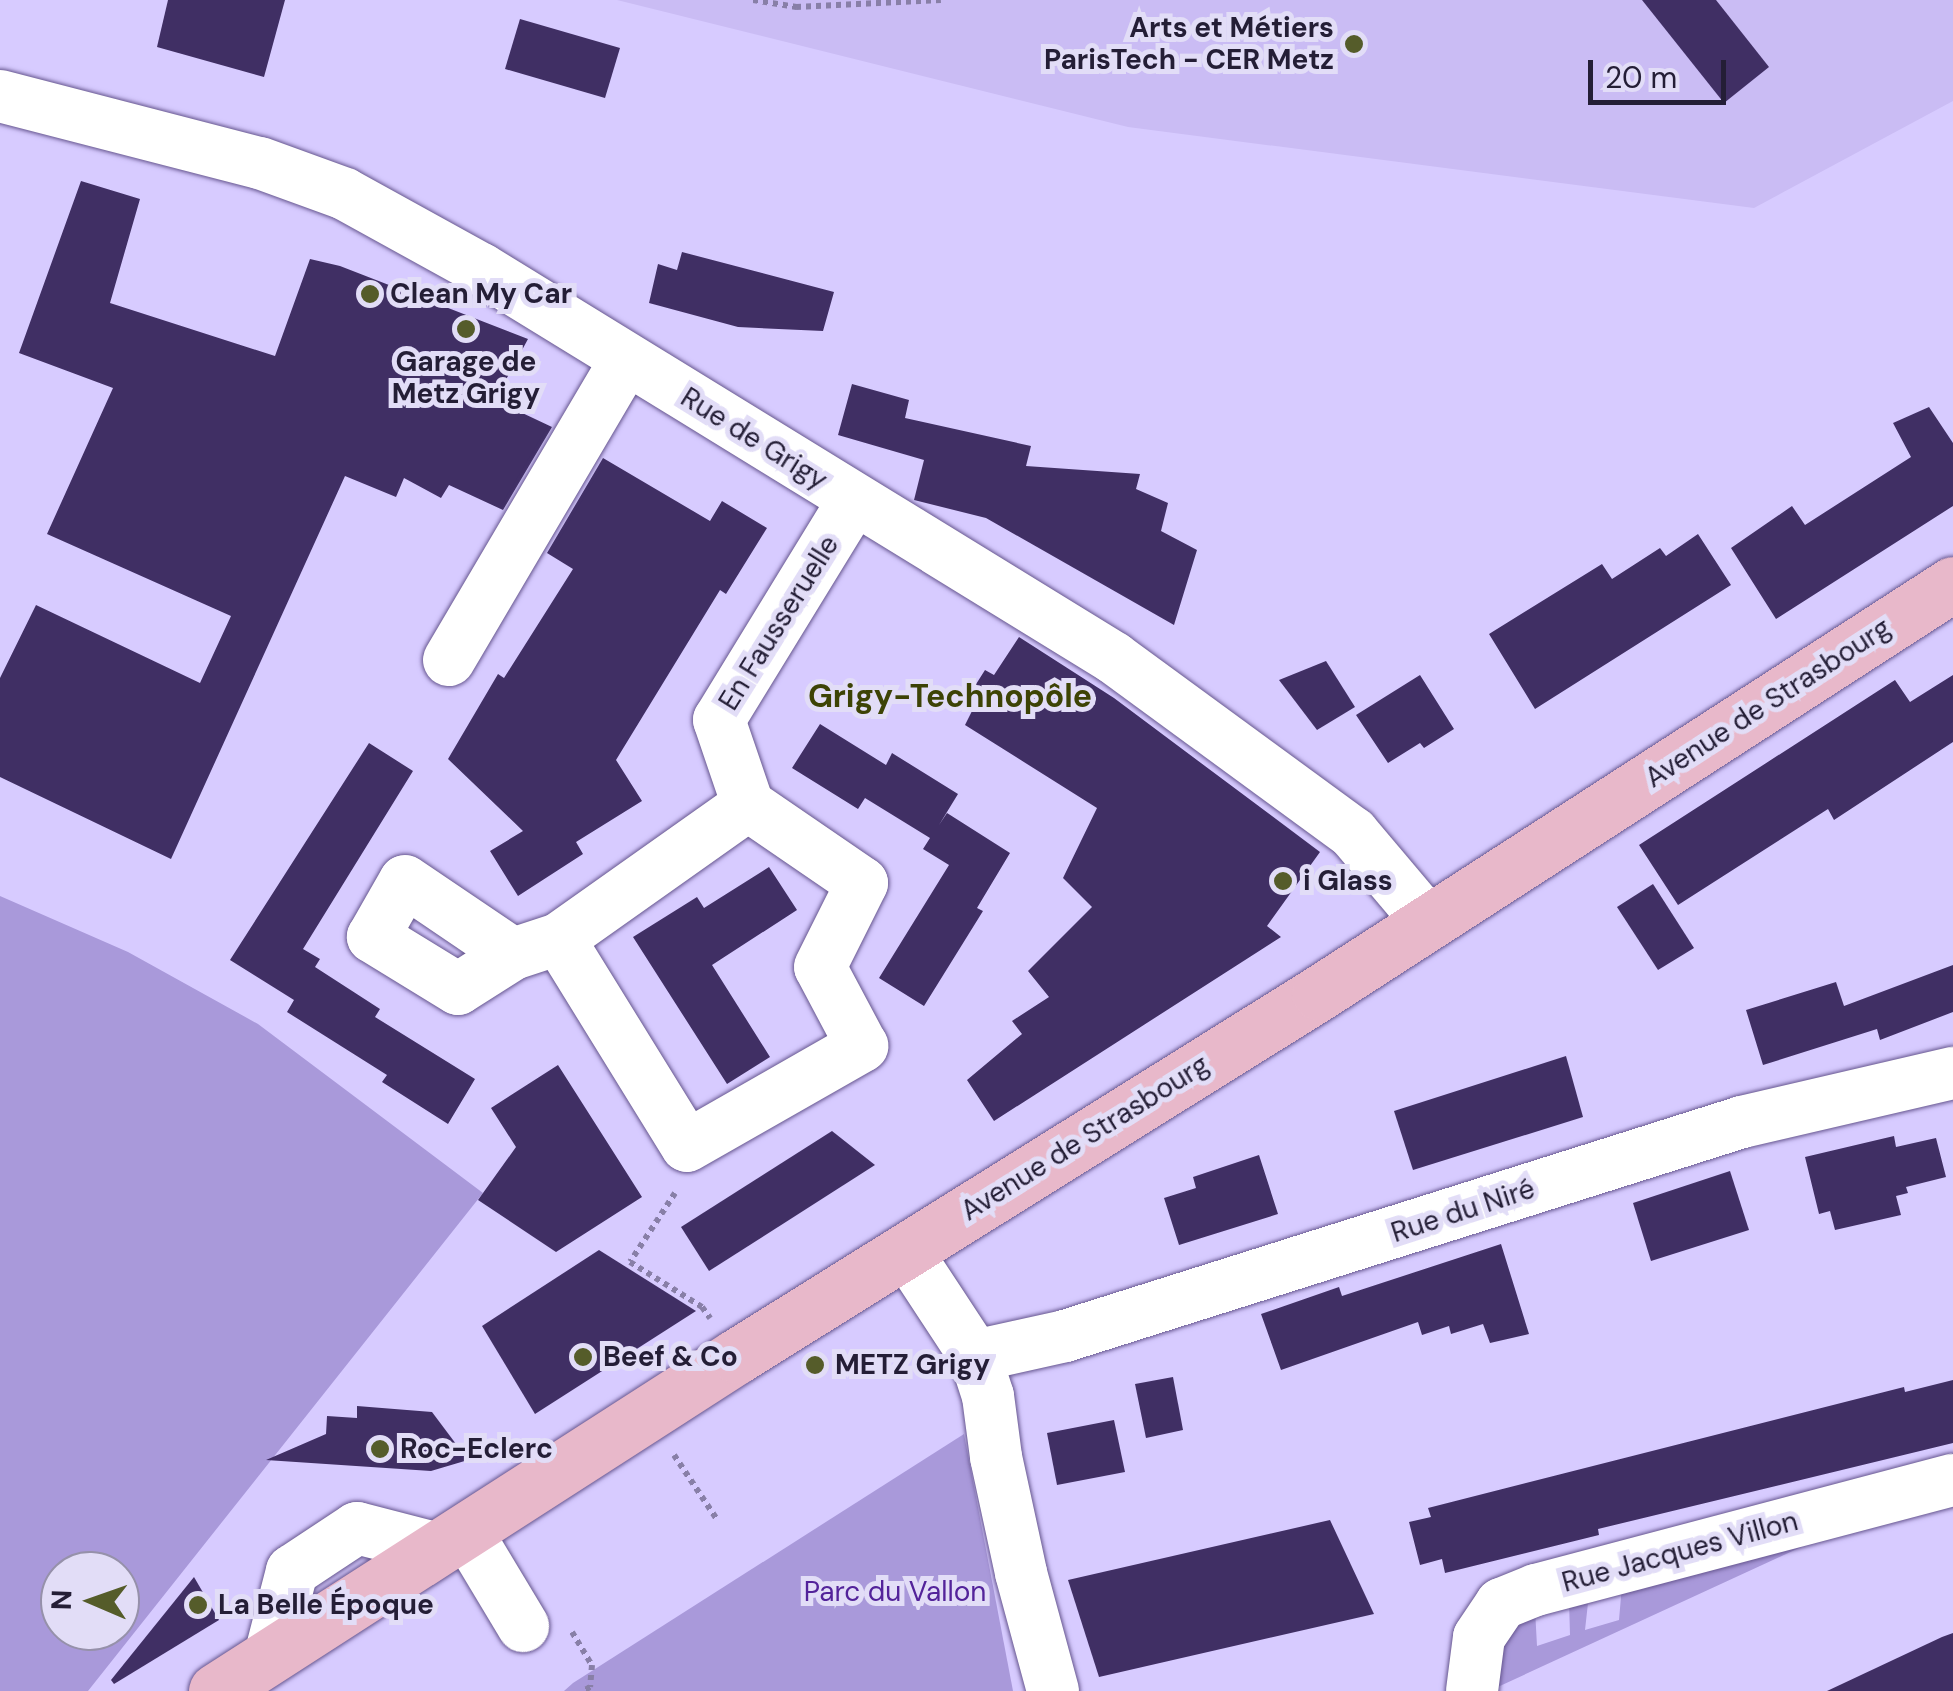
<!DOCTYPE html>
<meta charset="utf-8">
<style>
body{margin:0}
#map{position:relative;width:1953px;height:1691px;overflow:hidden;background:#d7cbff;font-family:"DM Sans",sans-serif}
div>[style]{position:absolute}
.built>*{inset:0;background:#cabcf4}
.green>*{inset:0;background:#a999da}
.building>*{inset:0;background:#402f64}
.path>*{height:6px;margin-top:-3px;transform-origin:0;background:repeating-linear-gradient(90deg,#887fa7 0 5px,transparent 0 10px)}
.roads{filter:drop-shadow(0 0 2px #66568f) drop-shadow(0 0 2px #66568f)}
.minor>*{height:52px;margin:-26px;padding:0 26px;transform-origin:26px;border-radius:26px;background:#fff}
.major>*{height:55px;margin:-27.5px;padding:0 27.5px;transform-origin:27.5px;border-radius:27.5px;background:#e8b8ca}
.dots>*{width:28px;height:28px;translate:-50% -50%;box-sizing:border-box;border:5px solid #e2ddf7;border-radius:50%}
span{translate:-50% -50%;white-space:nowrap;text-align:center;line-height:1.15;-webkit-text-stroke:10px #e2ddf7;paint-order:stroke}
.poi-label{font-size:28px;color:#241e36;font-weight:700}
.right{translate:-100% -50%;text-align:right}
.left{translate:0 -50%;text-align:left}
.street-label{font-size:28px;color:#241e36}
.park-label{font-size:28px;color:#53239a}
.quarter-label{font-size:32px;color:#3d4305;font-weight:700}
.north{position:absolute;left:40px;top:1551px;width:100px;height:100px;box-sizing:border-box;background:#e2ddf7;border:2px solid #9691aa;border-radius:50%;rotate:272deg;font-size:28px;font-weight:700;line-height:40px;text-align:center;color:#241e36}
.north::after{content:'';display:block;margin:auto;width:35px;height:45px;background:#555c2a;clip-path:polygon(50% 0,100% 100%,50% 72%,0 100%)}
.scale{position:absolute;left:1588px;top:60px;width:138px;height:45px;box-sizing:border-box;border:5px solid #241e36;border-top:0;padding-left:12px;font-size:30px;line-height:35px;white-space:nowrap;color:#241e36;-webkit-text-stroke:8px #e2ddf7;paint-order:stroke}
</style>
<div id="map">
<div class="built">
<div style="clip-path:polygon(617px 0,1953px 0,1953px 101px,1754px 208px,1128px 127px)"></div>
</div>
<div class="green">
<div style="clip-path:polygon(evenodd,0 896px,128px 952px,258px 1024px,483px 1193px,88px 1691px,0 1691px,0 896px,60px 1571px,120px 1571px,120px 1631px,60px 1631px,60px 1571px)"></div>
<div style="clip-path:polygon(964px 1434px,1013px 1691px,564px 1691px,573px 1683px)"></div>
<div style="clip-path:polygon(1812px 1542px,1489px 1691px,1497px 1640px,1535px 1609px,1537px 1646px,1570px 1635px,1569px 1600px,1589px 1594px,1585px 1630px,1619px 1620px,1622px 1585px)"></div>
</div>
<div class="building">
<div style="clip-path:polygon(168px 0,285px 0,264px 77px,157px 47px)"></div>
<div style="clip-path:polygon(1642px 0,1716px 0,1769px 67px,1724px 103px)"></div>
<div style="clip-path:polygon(520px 19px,620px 48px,605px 98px,505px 69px)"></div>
<div style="clip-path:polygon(81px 181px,140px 199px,110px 303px,275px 356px,310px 259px,340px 266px,528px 339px,495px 400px,552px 427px,503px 510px,449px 485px,441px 498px,404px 478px,396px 497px,345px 476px,171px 859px,0 777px,0 678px,36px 605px,200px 683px,231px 616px,47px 534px,113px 388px,19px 353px)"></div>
<div style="clip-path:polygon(682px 252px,834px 292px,823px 331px,738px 327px,649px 303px,658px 264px,677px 270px)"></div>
<div style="clip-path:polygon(852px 384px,909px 400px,905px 418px,1031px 446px,1026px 466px,1140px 474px,1136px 489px,1168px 503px,1161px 531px,1197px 550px,1174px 625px,986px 518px,914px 500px,924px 460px,838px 435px)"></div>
<div style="clip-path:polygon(1929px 407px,1953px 443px,1953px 506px,1776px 619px,1731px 548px,1792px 506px,1805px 525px,1911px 457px,1893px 423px)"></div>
<div style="clip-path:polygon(603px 458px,710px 521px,722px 501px,767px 528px,726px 594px,720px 590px,616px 760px,642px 801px,576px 842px,583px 854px,518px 896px,490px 851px,523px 831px,448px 759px,498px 674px,504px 678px,573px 569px,547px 553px)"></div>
<div style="clip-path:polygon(1698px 534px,1731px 585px,1535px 709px,1489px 634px,1602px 564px,1612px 579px,1660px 548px,1666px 556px)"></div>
<div style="clip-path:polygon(1019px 637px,1114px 698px,1320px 852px,1267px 926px,1281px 937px,994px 1121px,967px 1080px,1022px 1034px,1012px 1021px,1049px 997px,1028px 971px,1092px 907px,1063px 878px,1097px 808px,965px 725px,975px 705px,966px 700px,985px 670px,994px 675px)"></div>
<div style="clip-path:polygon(1326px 661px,1355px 707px,1317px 730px,1279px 680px)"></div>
<div style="clip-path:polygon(1420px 675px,1454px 729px,1424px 748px,1420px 743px,1388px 763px,1356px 715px)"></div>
<div style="clip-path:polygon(1953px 675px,1953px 742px,1834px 820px,1828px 809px,1678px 905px,1639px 845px,1895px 680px,1910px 702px)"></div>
<div style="clip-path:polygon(820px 724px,886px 765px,892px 753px,958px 794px,939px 825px,947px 813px,1010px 853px,977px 908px,983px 911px,924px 1006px,879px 978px,949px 865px,923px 849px,930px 838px,865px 798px,858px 809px,792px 768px)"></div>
<div style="clip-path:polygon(369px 743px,413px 771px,303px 949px,320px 959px,315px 967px,380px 1009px,375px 1017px,475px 1079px,448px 1124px,382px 1082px,387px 1075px,287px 1012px,294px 1000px,230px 960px)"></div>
<div style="clip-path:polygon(769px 867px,797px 910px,712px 965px,770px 1057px,727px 1084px,633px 937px,697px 897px,704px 908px)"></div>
<div style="clip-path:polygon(1653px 884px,1694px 948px,1658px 970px,1617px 907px)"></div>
<div style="clip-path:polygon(1953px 965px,1953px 1012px,1880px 1040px,1877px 1029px,1763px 1065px,1746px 1010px,1836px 982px,1844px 1006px)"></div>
<div style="clip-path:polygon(1566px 1056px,1583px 1117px,1413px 1170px,1394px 1111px)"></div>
<div style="clip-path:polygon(558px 1065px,642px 1197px,556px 1252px,478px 1200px,516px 1147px,491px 1108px)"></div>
<div style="clip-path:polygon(832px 1131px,875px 1165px,709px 1271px,681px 1227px)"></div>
<div style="clip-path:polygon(1894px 1136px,1896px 1147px,1936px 1138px,1946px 1177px,1906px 1187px,1908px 1193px,1896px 1196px,1901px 1215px,1835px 1230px,1830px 1211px,1819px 1214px,1805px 1157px)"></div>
<div style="clip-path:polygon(1259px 1155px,1278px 1214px,1179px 1245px,1164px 1198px,1196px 1188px,1193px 1177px)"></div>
<div style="clip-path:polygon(1730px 1171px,1749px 1230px,1651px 1261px,1633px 1203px)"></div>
<div style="clip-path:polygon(1501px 1244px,1529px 1334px,1490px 1343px,1483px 1324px,1451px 1334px,1449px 1326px,1422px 1335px,1418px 1322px,1281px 1370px,1261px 1314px,1339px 1287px,1342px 1296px)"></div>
<div style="clip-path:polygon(599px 1250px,696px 1311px,535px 1414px,482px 1326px)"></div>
<div style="clip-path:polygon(1173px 1377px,1183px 1430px,1146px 1438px,1135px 1384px)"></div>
<div style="clip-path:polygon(1953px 1380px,1953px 1443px,1598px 1529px,1599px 1535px,1445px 1573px,1442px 1559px,1420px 1565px,1409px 1522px,1431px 1517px,1428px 1508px,1904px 1387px,1905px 1392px)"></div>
<div style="clip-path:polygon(357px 1406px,432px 1412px,468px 1460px,431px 1471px,266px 1460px,326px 1434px,327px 1416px,357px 1418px)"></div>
<div style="clip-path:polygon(1114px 1420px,1125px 1472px,1057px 1485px,1047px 1433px)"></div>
<div style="clip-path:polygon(1330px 1520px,1374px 1614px,1099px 1677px,1068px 1580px)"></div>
<div style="clip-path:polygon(194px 1577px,219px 1620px,114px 1684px,111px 1680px)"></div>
<div style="clip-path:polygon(1953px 1633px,1953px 1691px,1827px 1691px,1942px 1637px)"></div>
</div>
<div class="path">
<div style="left:753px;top:0;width:44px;rotate:9.2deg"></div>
<div style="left:796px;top:7px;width:145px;rotate:-2.8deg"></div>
<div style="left:675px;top:1193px;width:82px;rotate:123.1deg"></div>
<div style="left:630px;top:1262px;width:85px;rotate:32deg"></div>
<div style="left:702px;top:1307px;width:14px;rotate:54deg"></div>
<div style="left:674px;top:1455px;width:79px;rotate:56.3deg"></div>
<div style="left:572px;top:1632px;width:39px;rotate:59deg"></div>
<div style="left:592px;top:1665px;width:22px;rotate:95deg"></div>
<div style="left:590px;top:1687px;width:8px;rotate:150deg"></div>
</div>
<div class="roads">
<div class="minor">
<div style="left:0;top:96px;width:268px;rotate:14.5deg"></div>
<div style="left:260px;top:163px;width:90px;rotate:20deg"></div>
<div style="left:345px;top:194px;width:155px;rotate:28.9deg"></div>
<div style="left:481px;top:269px;width:743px;rotate:31.57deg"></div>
<div style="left:1114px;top:658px;width:296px;rotate:36.2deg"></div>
<div style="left:1353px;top:833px;width:118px;rotate:49.8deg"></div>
<div style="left:449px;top:660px;width:348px;rotate:-59.5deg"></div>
<div style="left:748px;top:805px;width:232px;rotate:144.7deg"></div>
<div style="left:559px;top:939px;width:243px;rotate:58.3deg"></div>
<div style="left:687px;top:1146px;width:202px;rotate:-29.7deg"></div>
<div style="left:862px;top:1046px;width:89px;rotate:-118deg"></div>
<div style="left:820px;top:967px;width:94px;rotate:-63.4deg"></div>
<div style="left:862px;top:883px;width:138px;rotate:-145.6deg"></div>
<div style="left:748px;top:805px;width:90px;rotate:-108.8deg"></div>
<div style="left:719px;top:720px;width:257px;rotate:-58.5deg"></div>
<div style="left:513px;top:954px;width:65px;rotate:147.5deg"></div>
<div style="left:458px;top:989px;width:100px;rotate:-148.5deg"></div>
<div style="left:373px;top:937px;width:64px;rotate:-60.3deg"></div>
<div style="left:405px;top:881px;width:130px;rotate:34.1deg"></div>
<div style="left:513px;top:954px;width:48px;rotate:-18.1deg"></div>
<div style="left:906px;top:1251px;width:126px;rotate:56.7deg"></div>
<div style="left:975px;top:1356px;width:42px;rotate:72deg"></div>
<div style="left:988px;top:1396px;width:62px;rotate:82.5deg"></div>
<div style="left:996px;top:1457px;width:119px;rotate:77.8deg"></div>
<div style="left:1021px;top:1573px;width:122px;rotate:74.8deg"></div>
<div style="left:975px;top:1356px;width:92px;rotate:-12.5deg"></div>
<div style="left:1065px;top:1336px;width:710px;rotate:-17.54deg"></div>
<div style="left:1742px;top:1122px;width:217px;rotate:-13.1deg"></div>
<div style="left:466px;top:1531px;width:111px;rotate:59deg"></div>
<div style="left:270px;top:1656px;width:88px;rotate:-75.5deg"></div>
<div style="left:292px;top:1571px;width:78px;rotate:-33.5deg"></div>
<div style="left:357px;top:1528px;width:85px;rotate:14.4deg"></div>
<div style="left:1472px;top:1691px;width:54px;rotate:-82.6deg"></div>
<div style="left:1479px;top:1637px;width:40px;rotate:-56deg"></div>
<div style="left:1501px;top:1604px;width:38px;rotate:-22deg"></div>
<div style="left:1536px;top:1590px;width:431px;rotate:-14.8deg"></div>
</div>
<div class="major">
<div style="left:216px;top:1691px;width:619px;rotate:-32.74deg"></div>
<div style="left:737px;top:1356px;width:686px;rotate:-31.95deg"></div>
<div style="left:1319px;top:993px;width:754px;rotate:-32.83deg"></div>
</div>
</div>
<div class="dots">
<div style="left:1354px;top:44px;background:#555c2a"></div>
<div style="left:370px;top:294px;background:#555c2a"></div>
<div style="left:466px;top:329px;background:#555c2a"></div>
<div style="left:1283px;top:881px;background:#555c2a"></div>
<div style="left:583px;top:1357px;background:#555c2a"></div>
<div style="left:815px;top:1365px;background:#555c2a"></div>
<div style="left:380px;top:1449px;background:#555c2a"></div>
<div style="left:198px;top:1605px;background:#555c2a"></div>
</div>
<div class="poi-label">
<span class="right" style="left:1334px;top:44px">Arts et Métiers<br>ParisTech - CER Metz</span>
<span class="left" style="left:390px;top:294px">Clean My Car</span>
<span style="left:466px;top:378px">Garage de<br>Metz Grigy</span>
<span class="left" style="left:1303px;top:881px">i Glass</span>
<span class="left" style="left:603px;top:1357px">Beef &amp; Co</span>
<span class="left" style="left:835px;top:1365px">METZ Grigy</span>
<span class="left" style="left:400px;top:1449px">Roc-Eclerc</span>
<span class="left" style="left:218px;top:1605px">La Belle Époque</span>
</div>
<div class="street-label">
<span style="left:754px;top:439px;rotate:32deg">Rue de Grigy</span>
<span style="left:779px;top:623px;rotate:-58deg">En Fausseruelle</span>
<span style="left:1768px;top:703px;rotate:-33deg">Avenue de Strasbourg</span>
<span style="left:1085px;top:1138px;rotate:-32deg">Avenue de Strasbourg</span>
<span style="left:1463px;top:1211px;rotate:-18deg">Rue du Niré</span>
<span style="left:1680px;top:1552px;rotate:-15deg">Rue Jacques Villon</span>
</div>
<div class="park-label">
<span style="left:895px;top:1592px">Parc du Vallon</span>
</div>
<div class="quarter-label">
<span style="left:950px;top:696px">Grigy-Technopôle</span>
</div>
<div class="north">N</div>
<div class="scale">20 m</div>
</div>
